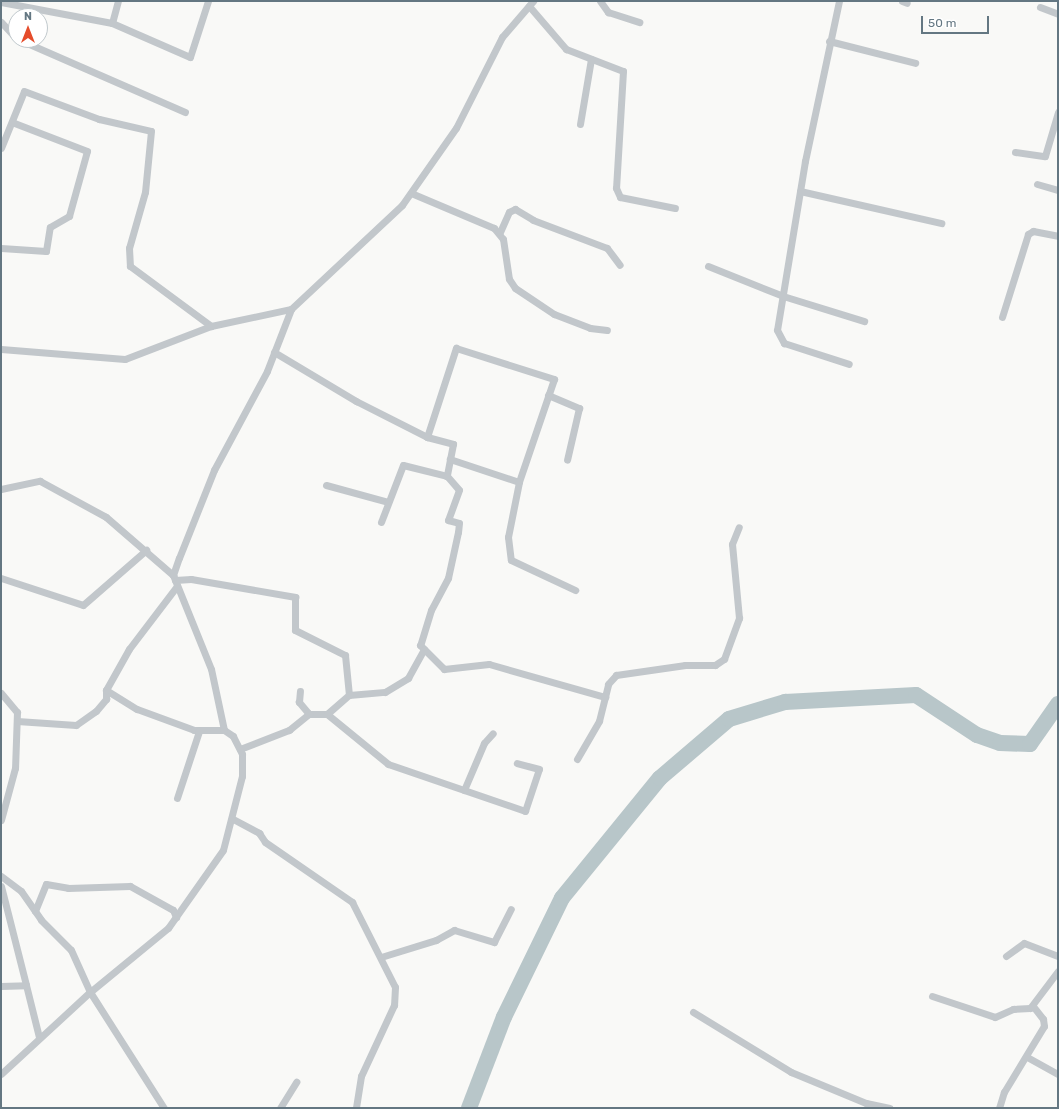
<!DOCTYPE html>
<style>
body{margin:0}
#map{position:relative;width:1059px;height:1109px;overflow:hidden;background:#f9f9f7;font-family:Rubik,sans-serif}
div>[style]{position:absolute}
.river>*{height:16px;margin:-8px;padding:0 8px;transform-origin:8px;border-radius:8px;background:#b8c6c9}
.minor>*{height:7px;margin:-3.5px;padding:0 3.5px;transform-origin:3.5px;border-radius:3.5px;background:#c2c7cb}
span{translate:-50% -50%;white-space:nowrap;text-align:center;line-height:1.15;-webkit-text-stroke:4px #fff;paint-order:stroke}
.frame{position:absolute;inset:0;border:2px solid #647782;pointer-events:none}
.north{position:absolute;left:8px;top:8px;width:40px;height:40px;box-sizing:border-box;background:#fff;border:1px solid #c1c9cd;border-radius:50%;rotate:0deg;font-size:11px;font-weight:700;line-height:16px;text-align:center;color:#647782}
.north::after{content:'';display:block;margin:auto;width:14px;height:18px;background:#e54c2b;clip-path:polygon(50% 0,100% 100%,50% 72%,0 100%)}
.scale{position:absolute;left:921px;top:16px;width:68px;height:18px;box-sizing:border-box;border:2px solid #647782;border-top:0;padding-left:5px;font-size:12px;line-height:14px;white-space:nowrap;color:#647782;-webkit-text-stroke:3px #fff;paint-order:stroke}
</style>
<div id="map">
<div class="river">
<div style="left:469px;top:1108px;width:97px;rotate:-69deg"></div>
<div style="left:504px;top:1017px;width:132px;rotate:-64deg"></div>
<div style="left:562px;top:898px;width:155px;rotate:-50.8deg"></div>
<div style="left:660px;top:778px;width:91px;rotate:-40.5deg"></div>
<div style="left:729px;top:719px;width:59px;rotate:-16.9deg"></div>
<div style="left:785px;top:702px;width:131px;rotate:-3.1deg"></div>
<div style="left:916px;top:695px;width:73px;rotate:33.3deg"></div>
<div style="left:977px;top:735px;width:24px;rotate:19deg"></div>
<div style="left:1000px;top:743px;width:30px;rotate:2deg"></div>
<div style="left:1030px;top:744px;width:49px;rotate:-55deg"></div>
</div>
<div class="minor">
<div style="left:600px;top:1px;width:14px;rotate:54deg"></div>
<div style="left:608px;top:12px;width:33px;rotate:18deg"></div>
<div style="left:839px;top:1px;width:164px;rotate:102deg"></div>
<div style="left:805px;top:161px;width:171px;rotate:99.4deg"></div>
<div style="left:777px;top:330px;width:15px;rotate:62deg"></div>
<div style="left:784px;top:343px;width:68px;rotate:17.9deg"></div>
<div style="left:902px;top:1px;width:5px;rotate:22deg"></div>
<div style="left:1px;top:2px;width:113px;rotate:10.7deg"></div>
<div style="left:112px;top:23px;width:23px;rotate:-75deg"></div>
<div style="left:529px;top:6px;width:57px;rotate:49.3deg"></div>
<div style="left:566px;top:49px;width:61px;rotate:21.1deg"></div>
<div style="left:623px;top:71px;width:117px;rotate:93.4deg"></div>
<div style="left:616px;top:188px;width:10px;rotate:66deg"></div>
<div style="left:620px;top:197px;width:56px;rotate:11.3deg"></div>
<div style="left:1040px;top:7px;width:19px;rotate:21deg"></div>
<div style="left:1px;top:22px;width:22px;rotate:47deg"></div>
<div style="left:112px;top:23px;width:85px;rotate:23.6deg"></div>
<div style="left:190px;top:57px;width:59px;rotate:-72.2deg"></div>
<div style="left:20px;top:40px;width:180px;rotate:23.6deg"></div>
<div style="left:829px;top:41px;width:89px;rotate:14.3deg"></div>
<div style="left:580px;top:124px;width:66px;rotate:-80.4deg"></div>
<div style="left:1px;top:148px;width:61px;rotate:-68deg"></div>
<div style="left:24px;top:91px;width:80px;rotate:20.5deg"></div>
<div style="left:99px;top:119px;width:53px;rotate:13deg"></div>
<div style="left:151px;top:131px;width:61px;rotate:95.6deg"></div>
<div style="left:145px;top:192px;width:58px;rotate:105.9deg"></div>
<div style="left:129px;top:248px;width:18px;rotate:87deg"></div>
<div style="left:130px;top:266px;width:101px;rotate:36.5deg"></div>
<div style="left:1015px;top:152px;width:30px;rotate:8deg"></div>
<div style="left:1045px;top:156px;width:46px;rotate:-73.5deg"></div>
<div style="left:1037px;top:184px;width:22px;rotate:16deg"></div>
<div style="left:800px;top:191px;width:145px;rotate:12.8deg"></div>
<div style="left:411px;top:193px;width:90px;rotate:22.9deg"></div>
<div style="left:494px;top:228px;width:14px;rotate:51deg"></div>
<div style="left:503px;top:239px;width:40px;rotate:81.5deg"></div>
<div style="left:509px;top:279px;width:11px;rotate:56deg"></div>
<div style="left:515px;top:288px;width:47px;rotate:33.7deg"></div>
<div style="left:554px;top:314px;width:39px;rotate:21deg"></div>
<div style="left:590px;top:328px;width:17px;rotate:7deg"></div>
<div style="left:500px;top:232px;width:22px;rotate:-66deg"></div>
<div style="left:509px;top:212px;width:7px;rotate:-27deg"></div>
<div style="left:515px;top:209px;width:21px;rotate:31deg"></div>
<div style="left:533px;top:220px;width:79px;rotate:20.7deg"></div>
<div style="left:607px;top:248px;width:21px;rotate:53deg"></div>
<div style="left:1px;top:248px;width:45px;rotate:3.8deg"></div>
<div style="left:46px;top:251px;width:24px;rotate:-81deg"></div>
<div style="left:50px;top:227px;width:22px;rotate:-30deg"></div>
<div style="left:69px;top:216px;width:67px;rotate:-74.5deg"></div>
<div style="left:87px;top:151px;width:80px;rotate:-158.9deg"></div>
<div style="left:708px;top:266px;width:81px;rotate:21.8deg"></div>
<div style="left:783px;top:296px;width:85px;rotate:17.2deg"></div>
<div style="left:1002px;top:317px;width:87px;rotate:-72.6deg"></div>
<div style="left:1028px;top:234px;width:6px;rotate:-31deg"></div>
<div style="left:1033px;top:231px;width:25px;rotate:11deg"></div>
<div style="left:1px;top:349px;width:124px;rotate:4.6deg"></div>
<div style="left:125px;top:359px;width:92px;rotate:-21deg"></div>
<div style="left:211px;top:326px;width:82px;rotate:-12deg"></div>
<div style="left:274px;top:352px;width:96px;rotate:30.9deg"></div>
<div style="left:356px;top:401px;width:80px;rotate:26.9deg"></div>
<div style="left:427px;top:437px;width:27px;rotate:15deg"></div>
<div style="left:453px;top:444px;width:33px;rotate:101deg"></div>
<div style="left:548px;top:395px;width:34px;rotate:23deg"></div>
<div style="left:579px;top:408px;width:53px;rotate:103deg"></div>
<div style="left:427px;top:437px;width:94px;rotate:-72deg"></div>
<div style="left:456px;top:348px;width:103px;rotate:17.6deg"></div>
<div style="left:554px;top:379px;width:109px;rotate:108.8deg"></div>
<div style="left:519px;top:482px;width:73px;rotate:-161.6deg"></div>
<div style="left:519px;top:482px;width:56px;rotate:101.3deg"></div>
<div style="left:508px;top:537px;width:23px;rotate:83deg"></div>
<div style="left:511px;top:560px;width:71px;rotate:25.1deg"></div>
<div style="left:326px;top:485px;width:64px;rotate:15.3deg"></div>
<div style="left:1px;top:489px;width:40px;rotate:-12deg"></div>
<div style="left:40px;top:481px;width:75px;rotate:28.6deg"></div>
<div style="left:106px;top:517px;width:89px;rotate:40.9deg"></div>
<div style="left:381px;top:522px;width:61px;rotate:-68.9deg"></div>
<div style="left:403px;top:465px;width:45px;rotate:14deg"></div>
<div style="left:447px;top:476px;width:18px;rotate:49deg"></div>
<div style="left:459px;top:490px;width:32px;rotate:110deg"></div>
<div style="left:448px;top:520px;width:11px;rotate:15deg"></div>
<div style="left:459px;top:523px;width:9px;rotate:96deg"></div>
<div style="left:458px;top:532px;width:47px;rotate:102.3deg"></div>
<div style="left:448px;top:578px;width:36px;rotate:118deg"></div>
<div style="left:431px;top:610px;width:37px;rotate:107deg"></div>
<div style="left:420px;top:645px;width:34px;rotate:45deg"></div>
<div style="left:444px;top:669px;width:45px;rotate:-6.3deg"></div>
<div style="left:489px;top:664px;width:121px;rotate:15.9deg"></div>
<div style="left:1px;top:578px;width:86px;rotate:18.2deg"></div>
<div style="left:83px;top:605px;width:84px;rotate:-41.1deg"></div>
<div style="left:175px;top:580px;width:16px;rotate:-4deg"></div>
<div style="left:191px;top:579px;width:106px;rotate:9.8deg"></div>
<div style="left:295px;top:597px;width:33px;rotate:90deg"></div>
<div style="left:295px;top:630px;width:56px;rotate:26.6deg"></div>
<div style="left:345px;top:655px;width:40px;rotate:84.3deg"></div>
<div style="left:106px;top:690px;width:36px;rotate:32deg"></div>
<div style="left:137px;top:709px;width:61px;rotate:20.2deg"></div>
<div style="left:194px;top:730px;width:30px"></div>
<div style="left:1px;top:693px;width:25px;rotate:50deg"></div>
<div style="left:17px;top:712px;width:56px;rotate:92deg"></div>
<div style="left:15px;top:768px;width:54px;rotate:105.1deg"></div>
<div style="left:309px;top:714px;width:18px"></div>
<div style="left:327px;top:714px;width:79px;rotate:39.3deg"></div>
<div style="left:388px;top:764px;width:145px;rotate:18.9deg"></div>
<div style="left:525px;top:811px;width:44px;rotate:-71.6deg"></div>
<div style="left:539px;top:769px;width:23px;rotate:-165deg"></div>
<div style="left:327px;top:714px;width:29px;rotate:-41deg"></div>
<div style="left:349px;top:695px;width:36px;rotate:-5deg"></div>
<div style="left:385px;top:692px;width:27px;rotate:-31deg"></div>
<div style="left:408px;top:678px;width:33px;rotate:-61deg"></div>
<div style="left:17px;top:721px;width:59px;rotate:3.9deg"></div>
<div style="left:76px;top:725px;width:24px;rotate:-35deg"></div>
<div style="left:96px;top:711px;width:16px;rotate:-50deg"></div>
<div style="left:106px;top:699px;width:9px;rotate:-90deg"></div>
<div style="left:106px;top:690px;width:47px;rotate:-60.7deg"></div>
<div style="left:129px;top:649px;width:79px;rotate:-52.7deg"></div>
<div style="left:240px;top:749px;width:53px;rotate:-21.2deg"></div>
<div style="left:289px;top:730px;width:26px;rotate:-39deg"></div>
<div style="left:309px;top:714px;width:16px;rotate:-130deg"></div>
<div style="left:299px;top:702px;width:11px;rotate:-85deg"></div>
<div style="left:577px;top:759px;width:44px;rotate:-59.9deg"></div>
<div style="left:599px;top:721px;width:38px;rotate:-76deg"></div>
<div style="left:608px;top:684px;width:12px;rotate:-48deg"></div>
<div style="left:616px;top:675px;width:70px;rotate:-8.2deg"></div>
<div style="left:685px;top:665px;width:30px"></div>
<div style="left:715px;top:665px;width:11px;rotate:-34deg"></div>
<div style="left:724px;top:659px;width:44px;rotate:-69.9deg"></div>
<div style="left:739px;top:618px;width:74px;rotate:-95.4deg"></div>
<div style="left:732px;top:544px;width:18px;rotate:-68deg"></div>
<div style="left:464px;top:790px;width:51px;rotate:-66.9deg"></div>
<div style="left:484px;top:743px;width:13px;rotate:-48deg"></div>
<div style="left:177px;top:798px;width:71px;rotate:-71.8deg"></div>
<div style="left:233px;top:819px;width:30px;rotate:28deg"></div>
<div style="left:259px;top:833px;width:11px;rotate:56deg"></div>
<div style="left:265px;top:842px;width:106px;rotate:34.6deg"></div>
<div style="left:352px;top:902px;width:95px;rotate:63.2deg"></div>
<div style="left:395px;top:987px;width:18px;rotate:93deg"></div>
<div style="left:394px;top:1005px;width:78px;rotate:114.9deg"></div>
<div style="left:361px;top:1076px;width:32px;rotate:99deg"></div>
<div style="left:1px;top:876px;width:25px;rotate:37deg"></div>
<div style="left:21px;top:891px;width:35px;rotate:55deg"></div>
<div style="left:41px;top:920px;width:42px;rotate:45deg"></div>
<div style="left:71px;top:950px;width:46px;rotate:65.7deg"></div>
<div style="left:90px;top:992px;width:101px;rotate:-39.4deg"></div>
<div style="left:168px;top:928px;width:95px;rotate:-54.8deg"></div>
<div style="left:223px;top:850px;width:76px;rotate:-75.6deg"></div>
<div style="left:242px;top:776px;width:22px;rotate:-90deg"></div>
<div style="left:242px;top:754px;width:20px;rotate:-117deg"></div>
<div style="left:233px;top:736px;width:11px;rotate:-146deg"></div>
<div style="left:224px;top:730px;width:62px;rotate:-102deg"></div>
<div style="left:211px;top:669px;width:101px;rotate:-112deg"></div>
<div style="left:173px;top:575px;width:18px;rotate:-71deg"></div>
<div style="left:179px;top:558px;width:95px;rotate:-68.3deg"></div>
<div style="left:214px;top:470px;width:112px;rotate:-61.8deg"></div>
<div style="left:267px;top:371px;width:66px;rotate:-68.8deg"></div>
<div style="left:291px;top:309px;width:152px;rotate:-43.1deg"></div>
<div style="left:402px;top:205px;width:94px;rotate:-55deg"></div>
<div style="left:456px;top:128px;width:102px;rotate:-63.2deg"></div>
<div style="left:502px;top:37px;width:48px;rotate:-49.3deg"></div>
<div style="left:1px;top:886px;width:102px;rotate:75.8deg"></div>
<div style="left:35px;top:911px;width:29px;rotate:-68deg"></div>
<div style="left:46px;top:884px;width:22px;rotate:10deg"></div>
<div style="left:68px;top:888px;width:62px;rotate:-1.8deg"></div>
<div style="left:130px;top:886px;width:49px;rotate:29.2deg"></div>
<div style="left:173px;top:910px;width:8px;rotate:67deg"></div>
<div style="left:1006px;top:956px;width:22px;rotate:-36deg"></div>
<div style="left:1024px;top:943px;width:36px;rotate:21deg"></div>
<div style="left:381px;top:957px;width:58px;rotate:-17.2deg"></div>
<div style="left:436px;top:940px;width:21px;rotate:-29deg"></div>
<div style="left:454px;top:930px;width:42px;rotate:16.7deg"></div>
<div style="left:494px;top:942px;width:37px;rotate:-63deg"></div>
<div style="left:1px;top:986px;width:25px;rotate:-2deg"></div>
<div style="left:26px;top:985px;width:54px;rotate:76deg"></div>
<div style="left:932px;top:996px;width:66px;rotate:18.4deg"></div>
<div style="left:995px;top:1017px;width:20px;rotate:-24deg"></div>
<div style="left:1013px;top:1009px;width:17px;rotate:-3deg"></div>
<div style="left:1030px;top:1008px;width:46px;rotate:-52.9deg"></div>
<div style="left:693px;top:1012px;width:115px;rotate:31.5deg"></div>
<div style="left:791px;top:1072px;width:81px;rotate:22.5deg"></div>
<div style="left:866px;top:1103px;width:24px;rotate:12deg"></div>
<div style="left:1027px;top:1057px;width:35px;rotate:29deg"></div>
<div style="left:1px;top:1074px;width:121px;rotate:-42.7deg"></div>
<div style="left:90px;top:992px;width:138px;rotate:57.5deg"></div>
<div style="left:280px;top:1108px;width:31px;rotate:-58deg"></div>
<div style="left:999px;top:1108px;width:17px;rotate:-73deg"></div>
<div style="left:1004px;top:1092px;width:77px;rotate:-58.8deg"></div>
<div style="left:1044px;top:1026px;width:7px;rotate:-98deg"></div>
<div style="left:1043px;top:1019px;width:16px;rotate:-128deg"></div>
</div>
<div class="frame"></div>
<div class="north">N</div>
<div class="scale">50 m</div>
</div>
